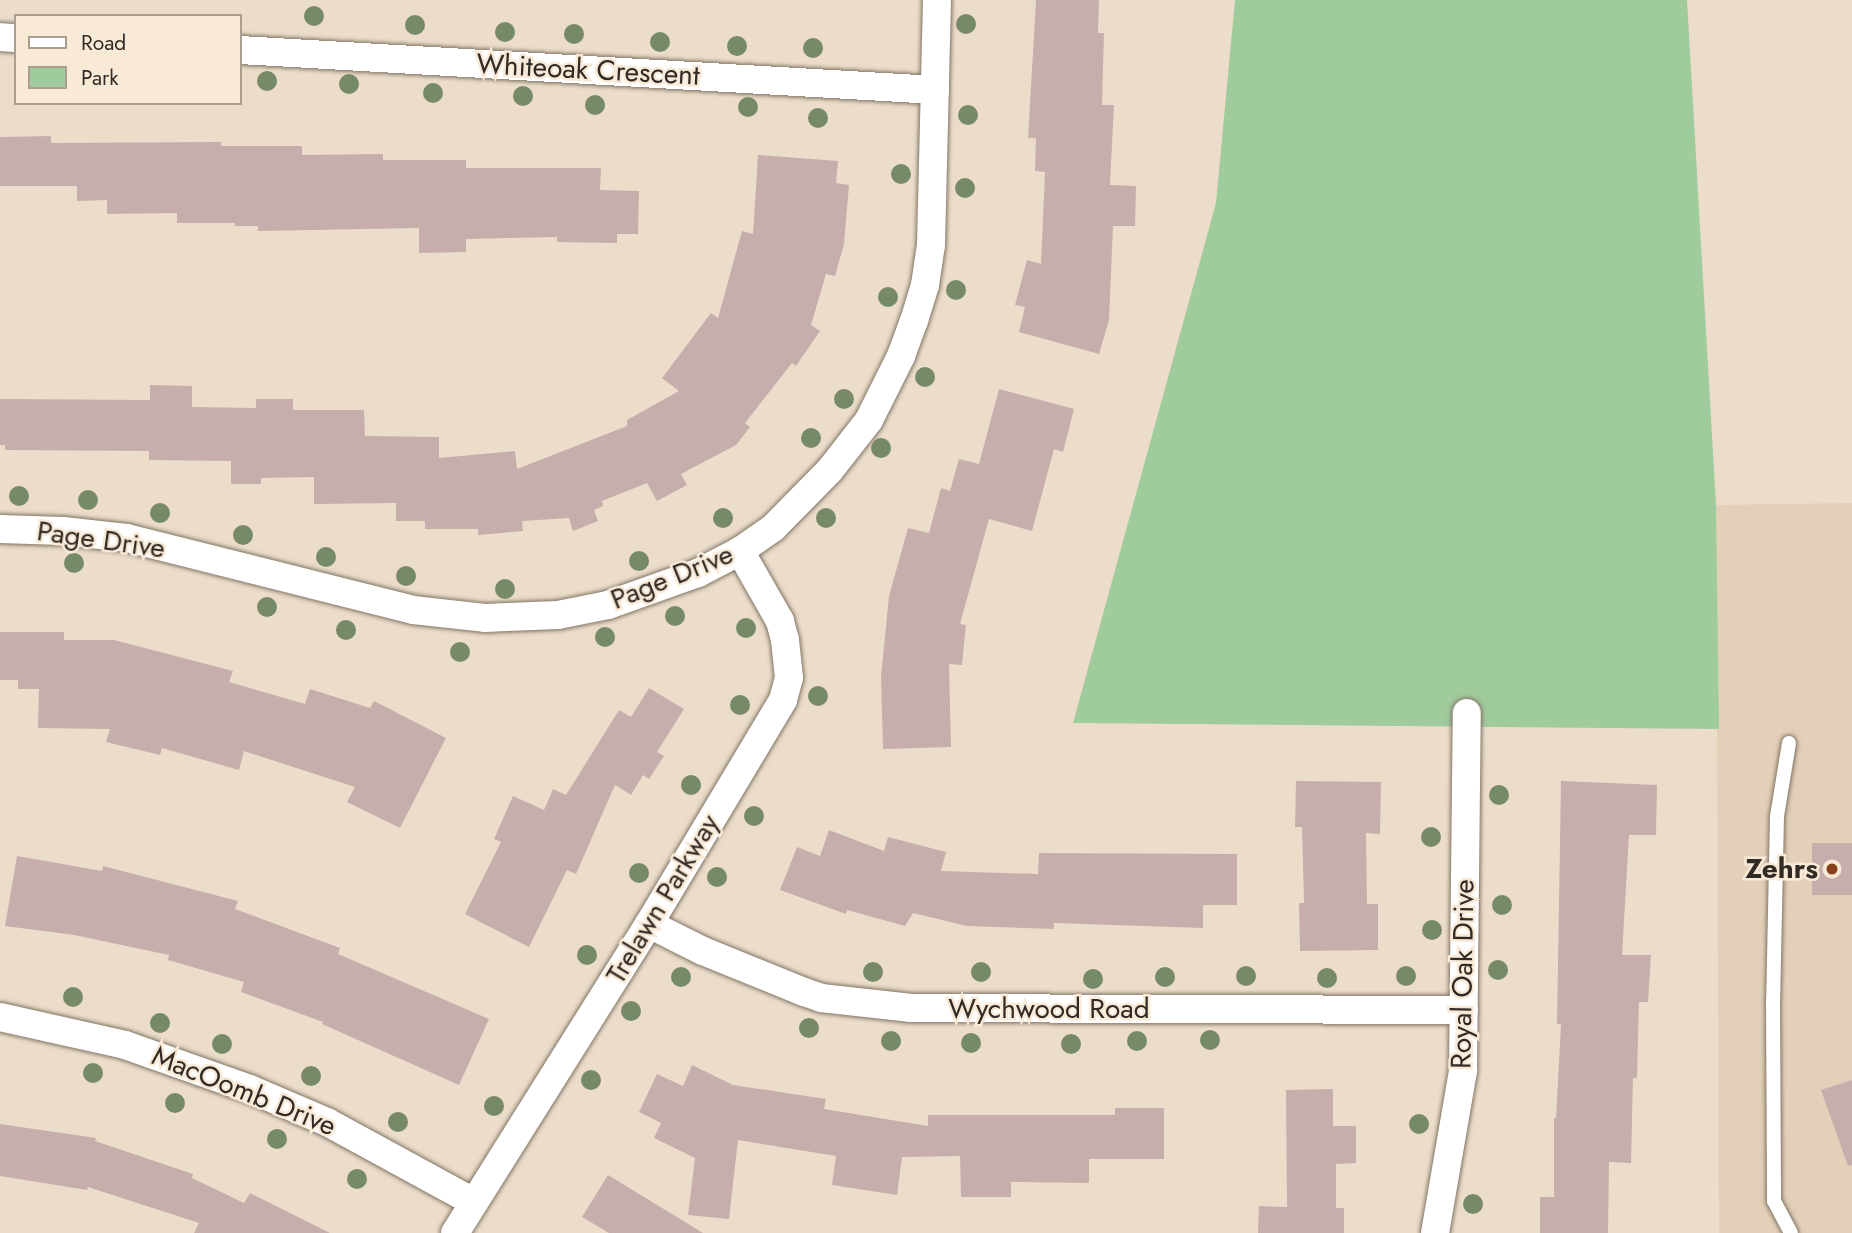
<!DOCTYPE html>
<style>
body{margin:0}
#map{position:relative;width:1852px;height:1233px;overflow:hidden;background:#ecddcb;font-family:Jost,sans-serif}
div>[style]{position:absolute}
.built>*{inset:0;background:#e3d0b9}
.green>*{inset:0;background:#a0cb9d}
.building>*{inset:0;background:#c6aeac}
.roads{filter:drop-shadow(0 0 2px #827565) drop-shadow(0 0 2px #827565)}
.lane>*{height:14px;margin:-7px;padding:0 7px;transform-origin:7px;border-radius:7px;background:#fff}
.street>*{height:28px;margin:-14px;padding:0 14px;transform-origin:14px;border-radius:14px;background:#fff}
.trees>*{width:20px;height:20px;margin:-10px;border-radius:50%;background:#778a68}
.dots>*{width:19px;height:19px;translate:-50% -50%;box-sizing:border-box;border:4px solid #f9ead8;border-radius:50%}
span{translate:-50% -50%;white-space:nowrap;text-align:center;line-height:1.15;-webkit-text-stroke:5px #f9ead8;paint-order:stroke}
.street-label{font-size:28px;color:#312b25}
.poi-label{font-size:28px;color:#312b25;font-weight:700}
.right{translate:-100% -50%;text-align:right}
.legend{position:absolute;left:14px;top:14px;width:228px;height:91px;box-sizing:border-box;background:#f9ead8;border:2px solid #a99e90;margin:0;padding:9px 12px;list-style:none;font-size:21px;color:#312b25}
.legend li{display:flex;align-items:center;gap:14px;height:35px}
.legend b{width:35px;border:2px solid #a99e90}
</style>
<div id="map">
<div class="built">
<div style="clip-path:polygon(1852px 503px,1852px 1233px,1719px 1233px,1716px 505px)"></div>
</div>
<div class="green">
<div style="clip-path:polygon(1235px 0,1687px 0,1716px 505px,1719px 729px,1073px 723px,1216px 203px)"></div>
</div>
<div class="building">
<div style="clip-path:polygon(1036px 0,1099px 0,1098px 33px,1104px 33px,1102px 105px,1114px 105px,1110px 185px,1136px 186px,1135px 226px,1113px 226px,1109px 320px,1099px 354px,1019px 332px,1025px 307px,1015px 305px,1027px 260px,1041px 264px,1045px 172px,1035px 171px,1036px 138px,1028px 138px)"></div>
<div style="clip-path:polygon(51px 136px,51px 143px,221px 142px,221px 146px,302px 146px,302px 155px,383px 154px,383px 160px,466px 160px,466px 168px,601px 168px,600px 190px,639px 191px,638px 234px,617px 234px,617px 243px,557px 242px,557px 237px,466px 239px,466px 252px,419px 253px,419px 228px,258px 231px,258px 226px,235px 226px,235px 223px,177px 223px,177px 213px,107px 214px,107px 200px,77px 201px,77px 186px,0 186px,0 137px)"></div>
<div style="clip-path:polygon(758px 155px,838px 161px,836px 183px,849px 185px,844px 244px,835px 276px,826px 274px,811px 325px,820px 331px,796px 366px,792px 363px,745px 423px,750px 427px,736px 445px,681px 474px,687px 485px,657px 501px,647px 483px,602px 501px,603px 506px,594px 510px,598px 521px,573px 531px,569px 518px,522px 521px,523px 531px,478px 535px,478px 529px,425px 529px,425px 521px,396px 521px,396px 503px,314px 504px,314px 477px,261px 478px,261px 484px,231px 484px,231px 461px,149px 460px,149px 451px,5px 450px,5px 445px,0 445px,0 399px,150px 400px,150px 385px,192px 386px,192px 407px,256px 408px,256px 399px,293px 399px,293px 410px,364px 410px,365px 436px,439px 437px,439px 458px,515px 451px,517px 469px,627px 426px,627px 420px,679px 391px,662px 378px,711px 313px,718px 318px,742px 231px,753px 234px)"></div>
<div style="clip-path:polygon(999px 389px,1074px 409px,1063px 452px,1054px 449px,1032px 531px,989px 519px,960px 624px,966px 625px,962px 665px,949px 664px,951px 747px,883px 749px,881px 677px,889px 596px,908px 528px,929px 533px,941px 488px,950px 491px,959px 459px,979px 464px)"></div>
<div style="clip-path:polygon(0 632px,64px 632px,64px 640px,114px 640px,233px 671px,229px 682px,305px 704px,310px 689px,370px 708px,374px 701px,446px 738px,400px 828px,347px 802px,355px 787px,244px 751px,239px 770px,162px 748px,160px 755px,106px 742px,110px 729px,38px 728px,39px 689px,18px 689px,18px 680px,0 680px)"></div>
<div style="clip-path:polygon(649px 688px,684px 709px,657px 752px,664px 756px,649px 779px,643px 775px,631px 795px,615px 785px,576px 874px,567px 870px,529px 947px,465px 914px,501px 842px,494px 839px,513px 796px,544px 810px,553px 789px,566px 795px,619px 710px,631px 717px)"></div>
<div style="clip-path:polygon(1296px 781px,1381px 782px,1380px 834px,1366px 833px,1367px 904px,1378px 904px,1378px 950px,1300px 951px,1299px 903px,1304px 903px,1302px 827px,1295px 827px)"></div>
<div style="clip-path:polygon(1561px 781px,1657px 785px,1656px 835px,1629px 835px,1622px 955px,1651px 955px,1648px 1002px,1639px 1002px,1637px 1078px,1633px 1078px,1631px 1163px,1609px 1162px,1608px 1233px,1540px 1233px,1540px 1197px,1554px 1197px,1554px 1118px,1556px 1118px,1561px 1024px,1557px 1024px)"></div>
<div style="clip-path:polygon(829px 830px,884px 851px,888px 837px,946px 852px,941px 871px,1038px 874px,1039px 853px,1237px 854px,1237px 905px,1203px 905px,1203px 928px,1054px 923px,1054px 929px,967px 926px,913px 913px,905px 926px,847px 910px,846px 914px,780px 890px,797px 847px,820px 856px)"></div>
<div style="clip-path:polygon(1812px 843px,1852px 843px,1852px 895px,1812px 895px)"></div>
<div style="clip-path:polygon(17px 856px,102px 871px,103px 866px,238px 901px,235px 909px,340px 948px,338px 954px,489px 1019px,459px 1085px,322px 1024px,323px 1022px,241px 992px,244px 982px,168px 960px,169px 955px,74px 935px,5px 926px)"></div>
<div style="clip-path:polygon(692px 1065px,733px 1085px,826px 1099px,824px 1109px,928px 1126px,928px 1115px,1115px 1115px,1115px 1108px,1164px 1108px,1164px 1159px,1089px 1159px,1089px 1183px,1011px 1182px,1011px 1197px,961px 1197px,960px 1156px,902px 1157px,897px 1195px,832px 1185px,836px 1156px,738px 1140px,729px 1219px,688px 1215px,695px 1158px,654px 1138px,661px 1123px,639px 1112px,657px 1074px,683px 1086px)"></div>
<div style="clip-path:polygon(1852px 1080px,1852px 1165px,1848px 1166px,1821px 1090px)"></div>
<div style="clip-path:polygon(1333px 1089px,1333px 1126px,1356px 1126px,1356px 1163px,1336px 1164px,1336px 1208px,1344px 1208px,1344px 1233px,1258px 1233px,1259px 1206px,1287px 1207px,1286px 1090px)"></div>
<div style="clip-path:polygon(0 1124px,96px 1138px,95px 1141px,193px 1174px,192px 1178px,244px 1203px,250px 1193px,330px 1233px,194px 1233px,199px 1223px,88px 1187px,87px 1190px,0 1176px)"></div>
<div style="clip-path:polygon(608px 1175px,703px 1233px,609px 1233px,582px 1217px)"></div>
</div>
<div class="roads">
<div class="lane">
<div style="left:1789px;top:743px;width:74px;rotate:99.3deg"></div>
<div style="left:1777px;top:816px;width:185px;rotate:91.2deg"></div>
<div style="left:1773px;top:1001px;width:200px;rotate:89.7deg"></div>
<div style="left:1774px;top:1201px;width:36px;rotate:62deg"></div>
</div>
<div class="street">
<div style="left:0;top:37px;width:16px;rotate:4deg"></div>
<div style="left:240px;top:50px;width:696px;rotate:3.29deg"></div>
<div style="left:0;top:529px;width:63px;rotate:1.8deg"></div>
<div style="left:63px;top:531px;width:64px;rotate:6.2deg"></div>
<div style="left:127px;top:538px;width:295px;rotate:14.1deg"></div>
<div style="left:413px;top:610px;width:72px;rotate:6.3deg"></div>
<div style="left:485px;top:618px;width:73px;rotate:-2.4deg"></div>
<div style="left:558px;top:615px;width:51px;rotate:-11.3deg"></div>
<div style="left:608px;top:605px;width:96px;rotate:-19.6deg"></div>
<div style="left:698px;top:573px;width:47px;rotate:-27.6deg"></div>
<div style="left:740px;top:551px;width:40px;rotate:-34.9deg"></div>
<div style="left:773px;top:528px;width:81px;rotate:-45.5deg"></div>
<div style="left:830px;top:470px;width:63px;rotate:-52deg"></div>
<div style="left:869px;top:420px;width:72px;rotate:-63.4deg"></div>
<div style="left:901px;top:356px;width:37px;rotate:-70deg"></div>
<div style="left:914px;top:321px;width:38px;rotate:-73deg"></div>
<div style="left:925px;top:285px;width:40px;rotate:-81.5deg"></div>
<div style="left:931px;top:245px;width:245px;rotate:-88.6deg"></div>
<div style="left:649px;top:924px;width:60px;rotate:26.6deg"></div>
<div style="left:703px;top:951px;width:109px;rotate:22.1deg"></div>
<div style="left:804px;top:992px;width:18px;rotate:19deg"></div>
<div style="left:821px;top:998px;width:91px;rotate:6.3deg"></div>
<div style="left:911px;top:1008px;width:553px;rotate:0.21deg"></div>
<div style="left:0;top:1017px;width:128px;rotate:12.6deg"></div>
<div style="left:125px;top:1045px;width:133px;rotate:19.4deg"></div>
<div style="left:250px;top:1089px;width:84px;rotate:23.2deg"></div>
<div style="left:327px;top:1122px;width:167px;rotate:28.6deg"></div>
<div style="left:455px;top:1233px;width:365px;rotate:-57.9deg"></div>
<div style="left:649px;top:924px;width:261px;rotate:-59.1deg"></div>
<div style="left:783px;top:700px;width:23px;rotate:-75deg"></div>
<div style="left:789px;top:678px;width:38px;rotate:-96deg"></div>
<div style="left:785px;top:640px;width:20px;rotate:-105deg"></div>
<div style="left:780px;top:621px;width:81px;rotate:-119.7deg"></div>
<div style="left:1435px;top:1233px;width:164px;rotate:-80.2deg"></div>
<div style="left:1463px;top:1071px;width:358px;rotate:-89.4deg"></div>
</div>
</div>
<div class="trees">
<div style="left:314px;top:16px"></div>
<div style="left:966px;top:24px"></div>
<div style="left:415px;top:25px"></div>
<div style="left:505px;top:32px"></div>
<div style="left:574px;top:34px"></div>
<div style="left:660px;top:42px"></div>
<div style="left:737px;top:46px"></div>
<div style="left:813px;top:48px"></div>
<div style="left:267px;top:81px"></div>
<div style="left:349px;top:84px"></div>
<div style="left:433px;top:93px"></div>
<div style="left:523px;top:96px"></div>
<div style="left:595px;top:105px"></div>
<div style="left:748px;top:107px"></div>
<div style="left:968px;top:115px"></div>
<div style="left:818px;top:118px"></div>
<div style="left:901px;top:174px"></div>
<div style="left:965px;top:188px"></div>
<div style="left:956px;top:290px"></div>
<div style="left:888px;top:297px"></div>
<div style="left:925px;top:377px"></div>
<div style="left:844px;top:399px"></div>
<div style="left:811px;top:438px"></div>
<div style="left:881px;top:448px"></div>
<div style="left:19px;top:496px"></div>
<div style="left:88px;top:500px"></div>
<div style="left:160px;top:513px"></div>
<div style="left:723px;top:518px"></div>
<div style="left:826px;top:518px"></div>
<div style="left:243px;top:535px"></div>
<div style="left:326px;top:557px"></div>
<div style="left:639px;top:561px"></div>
<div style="left:74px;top:563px"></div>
<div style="left:406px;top:576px"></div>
<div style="left:505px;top:589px"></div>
<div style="left:267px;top:607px"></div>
<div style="left:675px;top:616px"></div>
<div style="left:746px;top:628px"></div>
<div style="left:346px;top:630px"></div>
<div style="left:605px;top:637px"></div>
<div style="left:460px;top:652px"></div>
<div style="left:818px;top:696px"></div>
<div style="left:740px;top:705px"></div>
<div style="left:691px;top:785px"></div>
<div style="left:1499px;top:795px"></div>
<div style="left:754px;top:816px"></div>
<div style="left:1431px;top:837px"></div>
<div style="left:639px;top:873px"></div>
<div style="left:717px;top:877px"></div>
<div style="left:1502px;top:905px"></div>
<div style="left:1432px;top:930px"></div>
<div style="left:587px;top:955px"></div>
<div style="left:1498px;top:970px"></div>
<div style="left:873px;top:972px"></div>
<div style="left:981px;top:972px"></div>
<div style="left:1246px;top:976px"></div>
<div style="left:1406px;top:976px"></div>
<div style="left:681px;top:977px"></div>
<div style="left:1165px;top:977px"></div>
<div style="left:1327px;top:978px"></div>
<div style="left:1093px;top:979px"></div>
<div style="left:73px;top:997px"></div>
<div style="left:631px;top:1011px"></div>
<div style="left:160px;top:1023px"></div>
<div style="left:809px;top:1028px"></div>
<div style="left:1210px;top:1040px"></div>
<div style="left:891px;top:1041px"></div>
<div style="left:1137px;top:1041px"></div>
<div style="left:971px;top:1043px"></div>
<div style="left:222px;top:1044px"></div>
<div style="left:1071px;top:1044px"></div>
<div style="left:93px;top:1073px"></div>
<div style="left:311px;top:1076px"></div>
<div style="left:591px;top:1080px"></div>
<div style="left:175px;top:1103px"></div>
<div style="left:494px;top:1106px"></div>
<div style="left:398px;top:1122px"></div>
<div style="left:1419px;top:1124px"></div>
<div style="left:277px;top:1139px"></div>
<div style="left:357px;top:1179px"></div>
<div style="left:1473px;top:1204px"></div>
</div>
<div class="dots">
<div style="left:1832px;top:869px;background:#86401b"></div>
</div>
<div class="street-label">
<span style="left:588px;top:70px;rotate:3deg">Whiteoak Crescent</span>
<span style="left:101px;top:540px;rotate:8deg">Page Drive</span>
<span style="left:672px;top:577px;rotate:-22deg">Page Drive</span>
<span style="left:663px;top:899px;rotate:-59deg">Trelawn Parkway</span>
<span style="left:1463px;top:974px;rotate:-89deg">Royal Oak Drive</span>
<span style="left:1049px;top:1009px">Wychwood Road</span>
<span style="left:244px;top:1091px;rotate:22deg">MacOomb Drive</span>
</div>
<div class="poi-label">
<span class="right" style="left:1818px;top:869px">Zehrs</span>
</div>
<ul class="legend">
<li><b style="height:9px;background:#fff"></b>Road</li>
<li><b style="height:19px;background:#a0cb9d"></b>Park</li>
</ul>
</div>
